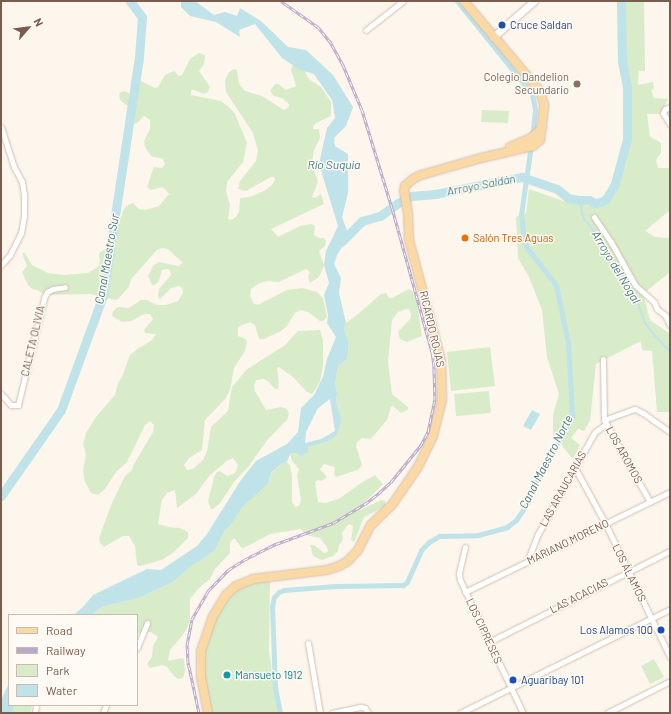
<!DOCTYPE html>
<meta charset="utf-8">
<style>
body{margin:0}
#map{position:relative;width:671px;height:714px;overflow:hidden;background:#fdf6ec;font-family:Barlow,sans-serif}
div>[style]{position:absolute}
.green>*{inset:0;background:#d8ecc9}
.water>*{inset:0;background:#bfe3e8}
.stream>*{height:1.5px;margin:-0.75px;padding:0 0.75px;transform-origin:0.75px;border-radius:0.75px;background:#bfe3e8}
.canal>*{height:5px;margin:-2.5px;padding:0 2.5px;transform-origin:2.5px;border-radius:2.5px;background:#bfe3e8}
.river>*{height:9px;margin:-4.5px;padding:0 4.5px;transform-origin:4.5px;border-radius:4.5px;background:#bfe3e8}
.roads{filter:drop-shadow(0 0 1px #d1beb0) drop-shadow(0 0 1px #d1beb0)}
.minor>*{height:5px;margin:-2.5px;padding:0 2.5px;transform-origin:2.5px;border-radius:2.5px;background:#fff}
.secondary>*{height:7px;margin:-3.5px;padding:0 3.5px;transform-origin:3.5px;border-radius:3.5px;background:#fff}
.primary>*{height:8px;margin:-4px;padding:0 4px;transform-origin:4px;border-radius:4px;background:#fbd9a5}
.rail>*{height:3px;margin-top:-1.5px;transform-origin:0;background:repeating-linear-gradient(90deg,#fffaf3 0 4.5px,#b9a8c9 0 9px);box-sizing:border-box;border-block:1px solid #b9a8c9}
.dots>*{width:11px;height:11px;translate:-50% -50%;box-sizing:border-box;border:2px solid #fffaf3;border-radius:50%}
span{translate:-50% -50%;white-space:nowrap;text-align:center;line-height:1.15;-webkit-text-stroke:3px #fffaf3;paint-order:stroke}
.transit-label{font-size:11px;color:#164399}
.left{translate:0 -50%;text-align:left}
.right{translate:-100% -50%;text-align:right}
.education-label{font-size:11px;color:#785e54}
.food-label{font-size:11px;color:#c56008}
.street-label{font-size:11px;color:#7a5c4d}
.culture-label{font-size:11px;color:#0d838f}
.water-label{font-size:12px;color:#437c86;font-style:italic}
.frame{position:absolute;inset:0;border:2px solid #7a5c4d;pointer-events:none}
.legend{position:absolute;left:8px;top:614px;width:130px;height:92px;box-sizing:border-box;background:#fffaf3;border:1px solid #cabbb1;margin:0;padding:5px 7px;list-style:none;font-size:12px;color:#7a5c4d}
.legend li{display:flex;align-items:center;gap:8px;height:20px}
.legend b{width:20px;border:1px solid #cabbb1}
.north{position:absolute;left:8px;top:8px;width:40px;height:40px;-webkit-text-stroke:3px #fffaf3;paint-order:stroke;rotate:62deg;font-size:11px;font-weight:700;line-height:16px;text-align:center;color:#7a5c4d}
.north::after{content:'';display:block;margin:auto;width:14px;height:18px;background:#7a5c4d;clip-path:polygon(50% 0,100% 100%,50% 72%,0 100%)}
</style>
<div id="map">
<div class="green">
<div style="clip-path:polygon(626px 1px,644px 1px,645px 71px,639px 71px,638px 85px,653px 82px,654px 90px,651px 89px,654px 98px,668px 99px,661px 114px,647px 114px,650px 137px,661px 143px,661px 153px,656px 160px,658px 168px,670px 168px,670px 210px,645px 231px,655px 237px,670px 238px,670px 272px,643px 294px,650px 320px,670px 334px,670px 412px,657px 412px,652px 351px,642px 350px,641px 341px,596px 364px,590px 421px,584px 431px,578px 429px,571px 438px,580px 445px,573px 459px,553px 435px,553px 415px,559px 394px,547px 357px,542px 310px,529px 277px,518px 258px,516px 217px,526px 213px,529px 189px,563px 201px,592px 206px,611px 201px,626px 165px,629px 110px,625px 54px)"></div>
<div style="clip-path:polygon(199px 53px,205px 55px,205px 58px,204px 64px,199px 71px,210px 87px,208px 92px,204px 94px,194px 90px,191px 90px,191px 95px,221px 101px,230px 108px,235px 114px,247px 143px,243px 162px,227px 182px,226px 192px,230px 205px,228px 219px,231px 220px,236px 217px,239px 212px,240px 198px,250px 197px,264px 191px,272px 185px,275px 180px,274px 177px,271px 177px,246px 191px,238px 189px,240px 181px,256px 161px,258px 151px,253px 133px,226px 92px,225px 80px,229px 72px,234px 69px,237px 70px,239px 84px,245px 91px,262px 96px,284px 110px,289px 107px,289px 104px,282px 98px,274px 96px,270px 91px,275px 84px,278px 84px,286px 90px,296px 86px,291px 70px,293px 65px,303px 68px,309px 79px,321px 87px,331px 102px,331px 116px,316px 123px,313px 127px,313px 129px,319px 129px,320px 138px,314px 150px,312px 163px,318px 182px,312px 197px,315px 198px,321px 194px,324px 204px,271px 229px,278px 237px,300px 226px,311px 224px,315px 226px,314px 235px,319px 238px,324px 238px,326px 241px,325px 246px,319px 251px,324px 265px,322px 270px,319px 277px,310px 283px,308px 277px,310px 272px,306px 269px,279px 282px,267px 281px,258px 284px,251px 289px,250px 296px,254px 304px,258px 305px,287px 290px,302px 288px,317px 292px,323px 298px,327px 317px,323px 321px,320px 321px,308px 312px,300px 310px,295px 313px,287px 326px,281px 331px,264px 339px,259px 339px,255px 325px,250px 322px,238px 327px,238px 336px,246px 339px,247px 342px,245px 351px,234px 368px,230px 390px,226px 398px,205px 420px,202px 450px,189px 458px,184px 465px,186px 468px,187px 470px,193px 469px,203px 460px,207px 451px,211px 427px,228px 411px,232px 387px,246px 370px,285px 345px,298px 331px,320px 330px,323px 340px,323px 365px,320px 382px,312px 394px,307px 392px,293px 377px,279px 367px,277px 369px,279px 382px,278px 389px,275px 389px,269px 382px,264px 379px,256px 380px,254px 385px,255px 391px,266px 410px,281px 407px,287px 409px,289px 414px,287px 420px,268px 439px,248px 467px,234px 482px,220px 503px,213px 509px,211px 509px,208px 501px,214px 477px,217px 472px,220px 471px,227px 476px,235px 473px,238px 465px,233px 458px,228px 460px,210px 475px,196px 494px,177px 508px,175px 490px,167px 493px,162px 500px,158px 524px,168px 527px,180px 528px,188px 532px,188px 538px,174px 552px,162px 560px,140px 566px,137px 565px,135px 546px,129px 536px,123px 536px,104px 547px,100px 543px,99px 538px,112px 503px,125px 476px,132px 470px,134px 464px,153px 432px,154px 425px,150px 421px,145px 425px,127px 462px,116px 472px,105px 489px,98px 495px,91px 493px,85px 482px,83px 471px,86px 455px,83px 444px,86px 433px,96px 417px,115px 395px,118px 383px,122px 377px,130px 355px,137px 349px,151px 341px,156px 334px,145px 333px,144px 330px,153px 319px,150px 314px,144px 314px,131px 321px,122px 322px,112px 316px,113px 311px,118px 307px,129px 308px,141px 300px,147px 300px,157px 305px,166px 305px,178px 301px,183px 293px,182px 288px,179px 286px,171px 288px,160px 299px,158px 297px,159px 289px,171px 275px,170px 270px,167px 269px,162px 270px,159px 281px,155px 285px,152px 285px,148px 276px,153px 266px,159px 262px,178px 266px,183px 263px,168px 249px,162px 248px,157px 250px,132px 278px,128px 288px,118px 299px,114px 300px,90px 294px,46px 295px,37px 290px,32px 289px,28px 285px,22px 272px,27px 266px,22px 253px,25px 253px,32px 265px,48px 273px,64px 275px,88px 273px,98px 267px,100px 261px,99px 253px,113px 244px,123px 211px,126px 206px,133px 203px,139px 209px,145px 210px,159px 206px,169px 194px,163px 187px,151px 190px,147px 187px,154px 167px,162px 168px,165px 164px,163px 159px,151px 156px,145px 147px,144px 141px,150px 129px,150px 120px,144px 116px,137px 123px,132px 124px,129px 119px,129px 107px,120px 100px,119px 94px,120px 92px,125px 91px,132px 95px,135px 95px,137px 93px,137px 85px,139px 80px,155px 88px,158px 87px,165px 75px,174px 71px,179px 76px,182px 75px,190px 59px)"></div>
<div style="clip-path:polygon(482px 110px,509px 111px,508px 123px,481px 122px)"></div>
<div style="clip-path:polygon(409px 289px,413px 292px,417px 303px,422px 336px,407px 342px,400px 339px,398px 332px,411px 318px,411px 314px,409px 309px,406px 309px,398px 312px,392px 320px,388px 362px,392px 394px,408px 407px,408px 410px,401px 413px,393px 406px,391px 407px,387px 420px,371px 439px,362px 438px,357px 442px,356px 446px,362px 465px,358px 470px,336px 477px,334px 474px,335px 467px,324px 464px,320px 469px,327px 477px,322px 481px,318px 480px,315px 482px,318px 502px,326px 503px,340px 498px,361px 483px,375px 475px,383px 484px,365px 502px,360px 510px,381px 500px,385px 501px,386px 506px,364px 517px,354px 542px,351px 540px,353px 526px,349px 524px,346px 527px,342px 533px,343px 540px,339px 545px,338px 551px,333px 556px,322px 560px,313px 556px,310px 545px,314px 545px,324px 553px,328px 552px,327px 547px,320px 538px,306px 535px,301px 529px,270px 534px,244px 548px,242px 548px,234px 538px,230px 543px,230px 553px,215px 569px,210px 579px,199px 588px,190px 599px,190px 620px,187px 628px,182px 636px,170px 650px,168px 661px,183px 658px,184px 660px,185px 671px,183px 678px,179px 679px,175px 677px,167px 667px,163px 665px,150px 668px,147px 664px,152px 657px,153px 646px,158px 637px,151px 632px,137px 633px,137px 615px,91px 615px,102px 607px,138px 598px,173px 582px,191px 566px,206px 557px,215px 550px,225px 530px,230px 526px,243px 505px,268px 484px,271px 474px,281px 464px,287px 462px,290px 465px,292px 476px,292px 502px,295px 507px,299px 506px,301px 500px,297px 475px,299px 469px,292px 461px,290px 454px,296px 453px,304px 455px,308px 453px,308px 447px,329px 441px,337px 433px,341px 418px,336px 401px,337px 393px,335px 383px,338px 366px,347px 359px,349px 343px,344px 329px,346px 323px,358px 314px,381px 294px,386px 293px,389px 298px,392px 298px)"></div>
<div style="clip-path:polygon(490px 347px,495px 386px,451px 391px,447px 352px)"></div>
<div style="clip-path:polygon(489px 391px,491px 413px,456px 416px,454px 394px)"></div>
<div style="clip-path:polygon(265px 579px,270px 582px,269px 651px,278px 713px,211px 713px,205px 686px,203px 652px,217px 611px,229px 596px,242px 585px)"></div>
<div style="clip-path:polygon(654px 659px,664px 677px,650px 684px,641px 666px)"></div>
<div style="clip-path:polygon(14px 705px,32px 705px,30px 713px,12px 713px)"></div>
</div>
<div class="water">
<div style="clip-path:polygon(evenodd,181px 1px,195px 1px,214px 15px,225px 12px,237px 16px,240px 8px,261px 21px,288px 47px,306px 50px,333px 75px,353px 107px,346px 126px,334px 138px,335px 146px,348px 154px,348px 193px,342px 217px,349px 236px,337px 255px,334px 264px,341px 278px,339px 293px,346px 323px,344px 329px,349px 343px,347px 359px,338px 366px,335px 383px,337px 393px,336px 401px,341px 418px,340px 426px,337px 434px,329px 441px,308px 447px,308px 453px,301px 456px,296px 453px,290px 454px,287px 462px,281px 464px,271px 473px,268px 484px,243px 506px,230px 526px,225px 530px,215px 550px,206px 557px,191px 566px,173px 582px,138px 598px,102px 607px,91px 615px,73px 615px,83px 607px,93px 595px,147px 569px,161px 570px,197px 546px,207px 534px,241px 480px,256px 461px,287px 444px,298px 432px,301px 408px,314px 395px,323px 377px,327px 359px,336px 337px,327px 323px,328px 315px,324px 295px,329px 283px,324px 265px,326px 251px,338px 226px,319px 164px,327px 128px,335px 118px,332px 100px,314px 74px,300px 70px,282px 58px,255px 24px,239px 30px,240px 37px,216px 22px,190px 16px,181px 7px,181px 1px,330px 399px,335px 431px,321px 439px,305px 443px,306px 432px,318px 408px,330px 399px)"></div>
<div style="clip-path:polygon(532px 410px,540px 414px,531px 430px,523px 426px)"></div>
<div style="clip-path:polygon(9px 683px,9px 705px,14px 705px,12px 713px,1px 713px,1px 700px)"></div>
</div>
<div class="stream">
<div style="left:579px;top:200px;width:19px;rotate:74deg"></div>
<div style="left:584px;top:218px;width:34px;rotate:52deg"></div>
<div style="left:605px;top:245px;width:63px;rotate:59.3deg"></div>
<div style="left:637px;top:299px;width:24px;rotate:71deg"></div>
<div style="left:645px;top:322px;width:12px;rotate:55deg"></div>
<div style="left:652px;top:332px;width:26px;rotate:47deg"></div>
</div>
<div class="canal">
<div style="left:457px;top:1px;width:119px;rotate:51.1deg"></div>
<div style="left:532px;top:94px;width:16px;rotate:79deg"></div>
<div style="left:535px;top:110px;width:27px;rotate:96deg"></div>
<div style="left:280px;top:713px;width:26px;rotate:-101deg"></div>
<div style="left:275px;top:687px;width:80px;rotate:-92.1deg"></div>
<div style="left:272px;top:607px;width:10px;rotate:-79deg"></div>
<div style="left:274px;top:597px;width:7px;rotate:-45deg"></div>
<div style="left:279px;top:592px;width:5px;rotate:-22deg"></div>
<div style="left:284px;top:590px;width:52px;rotate:-4.4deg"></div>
<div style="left:336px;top:586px;width:67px;rotate:-0.9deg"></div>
<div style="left:403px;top:585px;width:5px;rotate:-37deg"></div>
<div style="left:407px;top:582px;width:35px;rotate:-66deg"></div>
<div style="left:421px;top:550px;width:11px;rotate:-45deg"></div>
<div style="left:429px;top:542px;width:12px;rotate:-31deg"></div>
<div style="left:439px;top:536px;width:39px;rotate:-1deg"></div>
<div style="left:478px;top:535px;width:30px;rotate:-15deg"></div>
<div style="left:507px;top:527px;width:11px;rotate:-38deg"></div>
<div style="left:516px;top:520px;width:22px;rotate:-56deg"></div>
<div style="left:528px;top:502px;width:4px;rotate:-104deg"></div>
<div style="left:527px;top:498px;width:94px;rotate:-61.2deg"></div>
<div style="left:572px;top:416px;width:73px;rotate:-93.1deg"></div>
<div style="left:568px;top:343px;width:59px;rotate:-101.7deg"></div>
<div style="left:556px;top:285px;width:47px;rotate:-128.1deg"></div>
<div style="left:527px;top:248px;width:9px;rotate:-108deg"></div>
<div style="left:524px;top:239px;width:24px;rotate:-97deg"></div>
<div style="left:521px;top:215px;width:71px;rotate:-81.9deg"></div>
</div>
<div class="river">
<div style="left:341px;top:242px;width:30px;rotate:-45deg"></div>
<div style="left:362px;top:221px;width:19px;rotate:-16deg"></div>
<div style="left:380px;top:216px;width:22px;rotate:-36deg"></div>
<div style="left:398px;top:203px;width:16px;rotate:-27deg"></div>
<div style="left:412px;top:196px;width:23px;rotate:-5deg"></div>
<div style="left:435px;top:194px;width:89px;rotate:-11.1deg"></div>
<div style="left:522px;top:177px;width:37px;rotate:19deg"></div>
<div style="left:557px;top:189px;width:14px;rotate:39deg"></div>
<div style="left:568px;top:198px;width:11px;rotate:10deg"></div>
<div style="left:579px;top:200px;width:10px"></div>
<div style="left:589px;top:200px;width:7px;rotate:27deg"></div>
<div style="left:595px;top:203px;width:6px;rotate:-9deg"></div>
<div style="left:601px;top:202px;width:6px;rotate:-31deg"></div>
<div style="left:606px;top:199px;width:17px;rotate:-59deg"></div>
<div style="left:615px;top:184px;width:47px;rotate:-75.1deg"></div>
<div style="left:627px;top:139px;width:52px;rotate:-90deg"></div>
<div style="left:627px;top:87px;width:26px;rotate:-101deg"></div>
<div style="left:622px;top:61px;width:60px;rotate:-91deg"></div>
<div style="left:1px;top:496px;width:105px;rotate:-55.1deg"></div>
<div style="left:61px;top:410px;width:122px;rotate:-69.9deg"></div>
<div style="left:103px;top:295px;width:241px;rotate:-81.4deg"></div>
<div style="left:139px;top:57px;width:40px;rotate:-85.7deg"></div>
<div style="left:142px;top:17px;width:20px;rotate:-127deg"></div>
</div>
<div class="roads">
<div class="minor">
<div style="left:366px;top:30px;width:47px;rotate:-38.1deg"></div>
<div style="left:670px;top:107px;width:5px;rotate:158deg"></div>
<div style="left:665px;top:109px;width:4px;rotate:117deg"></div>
<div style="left:663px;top:113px;width:13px;rotate:58deg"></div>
<div style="left:1px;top:127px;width:42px;rotate:72deg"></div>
<div style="left:14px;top:167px;width:17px;rotate:62deg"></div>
<div style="left:22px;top:182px;width:12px;rotate:81deg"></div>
<div style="left:24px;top:194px;width:22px;rotate:90deg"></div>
<div style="left:24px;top:216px;width:17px;rotate:100deg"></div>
<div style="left:21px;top:233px;width:25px;rotate:117deg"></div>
<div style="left:10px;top:255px;width:13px;rotate:132deg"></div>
<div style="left:594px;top:217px;width:30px;rotate:56deg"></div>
<div style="left:611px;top:242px;width:49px;rotate:60.8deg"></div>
<div style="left:635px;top:285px;width:25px;rotate:42deg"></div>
<div style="left:654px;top:302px;width:8px;rotate:67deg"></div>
<div style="left:657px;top:309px;width:10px;rotate:37deg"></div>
<div style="left:665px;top:315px;width:11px;rotate:63deg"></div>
<div style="left:603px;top:359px;width:61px;rotate:89.1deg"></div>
<div style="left:604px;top:420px;width:94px;rotate:60.7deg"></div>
<div style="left:1px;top:394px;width:15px;rotate:48deg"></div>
<div style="left:11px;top:405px;width:7px"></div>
<div style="left:18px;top:405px;width:110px;rotate:-76.3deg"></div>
<div style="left:44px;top:298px;width:7px;rotate:-63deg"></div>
<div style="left:47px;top:292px;width:7px;rotate:-27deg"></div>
<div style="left:53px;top:289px;width:12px;rotate:-9deg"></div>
<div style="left:604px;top:420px;width:33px;rotate:-20deg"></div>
<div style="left:635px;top:409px;width:9px;rotate:27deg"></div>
<div style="left:643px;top:413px;width:33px;rotate:35deg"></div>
<div style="left:575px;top:468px;width:63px;rotate:61.4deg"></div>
<div style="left:605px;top:523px;width:149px;rotate:64.1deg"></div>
<div style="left:465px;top:547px;width:27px;rotate:103deg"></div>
<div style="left:459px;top:573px;width:7px;rotate:82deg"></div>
<div style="left:460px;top:580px;width:147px;rotate:64.7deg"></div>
<div style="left:529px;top:561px;width:4px;rotate:-90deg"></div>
<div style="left:529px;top:557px;width:25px;rotate:-69deg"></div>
<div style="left:538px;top:534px;width:111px;rotate:-60.9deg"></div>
<div style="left:592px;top:437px;width:6px;rotate:-59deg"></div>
<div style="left:595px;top:432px;width:14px;rotate:-36deg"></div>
<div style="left:465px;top:592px;width:228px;rotate:-26deg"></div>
<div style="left:489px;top:642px;width:203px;rotate:-26.7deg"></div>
<div style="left:308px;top:643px;width:71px;rotate:80.3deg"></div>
<div style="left:137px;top:648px;width:27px;rotate:-68deg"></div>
<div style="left:35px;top:713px;width:8px;rotate:-83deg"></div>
<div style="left:103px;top:713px;width:9px;rotate:-69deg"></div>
<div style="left:332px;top:713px;width:30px;rotate:-12deg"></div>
<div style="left:361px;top:707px;width:4px;rotate:14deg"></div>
<div style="left:365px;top:708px;width:6px;rotate:59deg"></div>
<div style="left:460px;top:713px;width:234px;rotate:-26.3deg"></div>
<div style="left:607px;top:713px;width:71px;rotate:-26.9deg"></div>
</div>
<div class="secondary">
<div style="left:493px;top:37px;width:55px;rotate:-41.3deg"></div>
</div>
<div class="primary">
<div style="left:510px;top:147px;width:23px;rotate:-23deg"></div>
<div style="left:531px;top:138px;width:15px;rotate:-42deg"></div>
<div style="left:208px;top:713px;width:37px;rotate:-101deg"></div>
<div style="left:201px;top:677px;width:26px;rotate:-90deg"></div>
<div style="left:201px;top:651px;width:37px;rotate:-71deg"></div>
<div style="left:213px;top:616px;width:25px;rotate:-58deg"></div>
<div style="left:226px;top:595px;width:13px;rotate:-42deg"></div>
<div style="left:236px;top:586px;width:18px;rotate:-22deg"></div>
<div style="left:253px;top:579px;width:75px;rotate:-6.9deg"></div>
<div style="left:327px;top:570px;width:13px;rotate:-18deg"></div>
<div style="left:339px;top:566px;width:10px;rotate:-29deg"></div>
<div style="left:348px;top:561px;width:15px;rotate:-48deg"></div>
<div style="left:358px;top:550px;width:28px;rotate:-63deg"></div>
<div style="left:371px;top:525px;width:29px;rotate:-44deg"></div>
<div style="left:392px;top:505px;width:46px;rotate:-55.6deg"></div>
<div style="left:418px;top:467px;width:34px;rotate:-64deg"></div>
<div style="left:433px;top:436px;width:37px;rotate:-76deg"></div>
<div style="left:442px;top:400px;width:40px;rotate:-91.4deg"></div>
<div style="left:441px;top:360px;width:124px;rotate:-104.9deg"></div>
<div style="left:409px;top:240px;width:27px;rotate:-92deg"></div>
<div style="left:408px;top:213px;width:22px;rotate:-100deg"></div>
<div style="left:404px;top:191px;width:5px;rotate:-79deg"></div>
<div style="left:405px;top:186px;width:11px;rotate:-41deg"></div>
<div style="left:413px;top:179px;width:9px;rotate:-27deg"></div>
<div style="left:421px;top:175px;width:62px;rotate:-15.8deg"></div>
<div style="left:481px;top:158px;width:53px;rotate:-13deg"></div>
<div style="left:533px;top:146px;width:9px;rotate:-41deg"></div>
<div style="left:540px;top:140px;width:35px;rotate:-83deg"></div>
<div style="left:544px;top:105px;width:15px;rotate:-106deg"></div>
<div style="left:540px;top:91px;width:118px;rotate:-130.2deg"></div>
</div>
</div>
<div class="rail">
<div style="left:199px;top:713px;width:52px;rotate:-102.2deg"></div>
<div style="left:188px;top:662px;width:17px;rotate:-93deg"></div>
<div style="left:187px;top:645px;width:26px;rotate:-79deg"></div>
<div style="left:192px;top:619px;width:32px;rotate:-60deg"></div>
<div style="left:208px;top:591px;width:29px;rotate:-46deg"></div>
<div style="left:228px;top:570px;width:19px;rotate:-32deg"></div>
<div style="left:244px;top:560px;width:36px;rotate:-27deg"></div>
<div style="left:276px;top:544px;width:61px;rotate:-20.2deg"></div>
<div style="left:333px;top:523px;width:37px;rotate:-31deg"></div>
<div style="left:365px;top:504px;width:18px;rotate:-38deg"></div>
<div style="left:379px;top:493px;width:16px;rotate:-43deg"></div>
<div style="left:391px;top:482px;width:48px;rotate:-51deg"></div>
<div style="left:421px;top:445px;width:15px;rotate:-62deg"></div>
<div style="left:428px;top:432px;width:33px;rotate:-78deg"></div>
<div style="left:435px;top:400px;width:34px;rotate:-92deg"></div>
<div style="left:434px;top:366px;width:14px;rotate:-98deg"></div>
<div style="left:432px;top:352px;width:149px;rotate:-105.5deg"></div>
<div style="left:392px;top:208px;width:102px;rotate:-107deg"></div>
<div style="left:362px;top:110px;width:49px;rotate:-112.9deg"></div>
<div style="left:343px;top:65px;width:25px;rotate:-119deg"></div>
<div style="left:331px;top:43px;width:21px;rotate:-129deg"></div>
<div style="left:318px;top:27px;width:45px;rotate:-144.9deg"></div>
</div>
<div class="dots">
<div style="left:502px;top:25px;background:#1a4fb4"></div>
<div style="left:577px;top:84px;background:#8d6e63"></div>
<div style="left:465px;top:238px;background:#e8710a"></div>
<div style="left:661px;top:630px;background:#1a4fb4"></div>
<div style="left:227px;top:675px;background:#0f9aa8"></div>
<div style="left:513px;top:680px;background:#1a4fb4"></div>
</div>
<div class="transit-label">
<span class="left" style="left:510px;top:25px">Cruce Saldan</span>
<span class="right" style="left:653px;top:630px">Los Alamos 100</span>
<span class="left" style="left:521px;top:680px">Aguaribay 101</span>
</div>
<div class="education-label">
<span class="right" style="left:569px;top:84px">Colegio Dandelion<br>Secundario</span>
</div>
<div class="food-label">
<span class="left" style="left:473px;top:238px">Salón Tres Aguas</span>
</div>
<div class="street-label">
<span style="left:432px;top:329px;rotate:77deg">RICARDO ROJAS</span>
<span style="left:33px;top:341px;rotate:-77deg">CALETA OLIVIA</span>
<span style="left:624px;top:455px;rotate:61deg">LOS AROMOS</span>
<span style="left:563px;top:489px;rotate:-61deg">LAS ARAUCARIAS</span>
<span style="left:568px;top:542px;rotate:-26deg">MARIANO MORENO</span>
<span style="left:629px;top:573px;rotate:64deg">LOS ÁLAMOS</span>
<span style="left:579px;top:596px;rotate:-27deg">LAS ACACIAS</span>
<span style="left:484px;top:631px;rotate:65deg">LOS CIPRESES</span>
</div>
<div class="culture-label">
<span class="left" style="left:235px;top:675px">Mansueto 1912</span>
</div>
<div class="water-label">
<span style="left:334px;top:165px">Río Suquía</span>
<span style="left:481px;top:185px;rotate:-11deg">Arroyo Saldán</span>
<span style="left:107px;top:259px;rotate:-80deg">Canal Maestro Sur</span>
<span style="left:616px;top:267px;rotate:59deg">Arroyo del Nogal</span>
<span style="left:546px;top:462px;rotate:-63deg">Canal Maestro Norte</span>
</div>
<div class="frame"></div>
<ul class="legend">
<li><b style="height:5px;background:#fbd9a5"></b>Road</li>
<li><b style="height:5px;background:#b9a8c9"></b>Railway</li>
<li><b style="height:11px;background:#d8ecc9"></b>Park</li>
<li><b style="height:11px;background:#bfe3e8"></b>Water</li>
</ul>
<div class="north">N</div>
</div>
